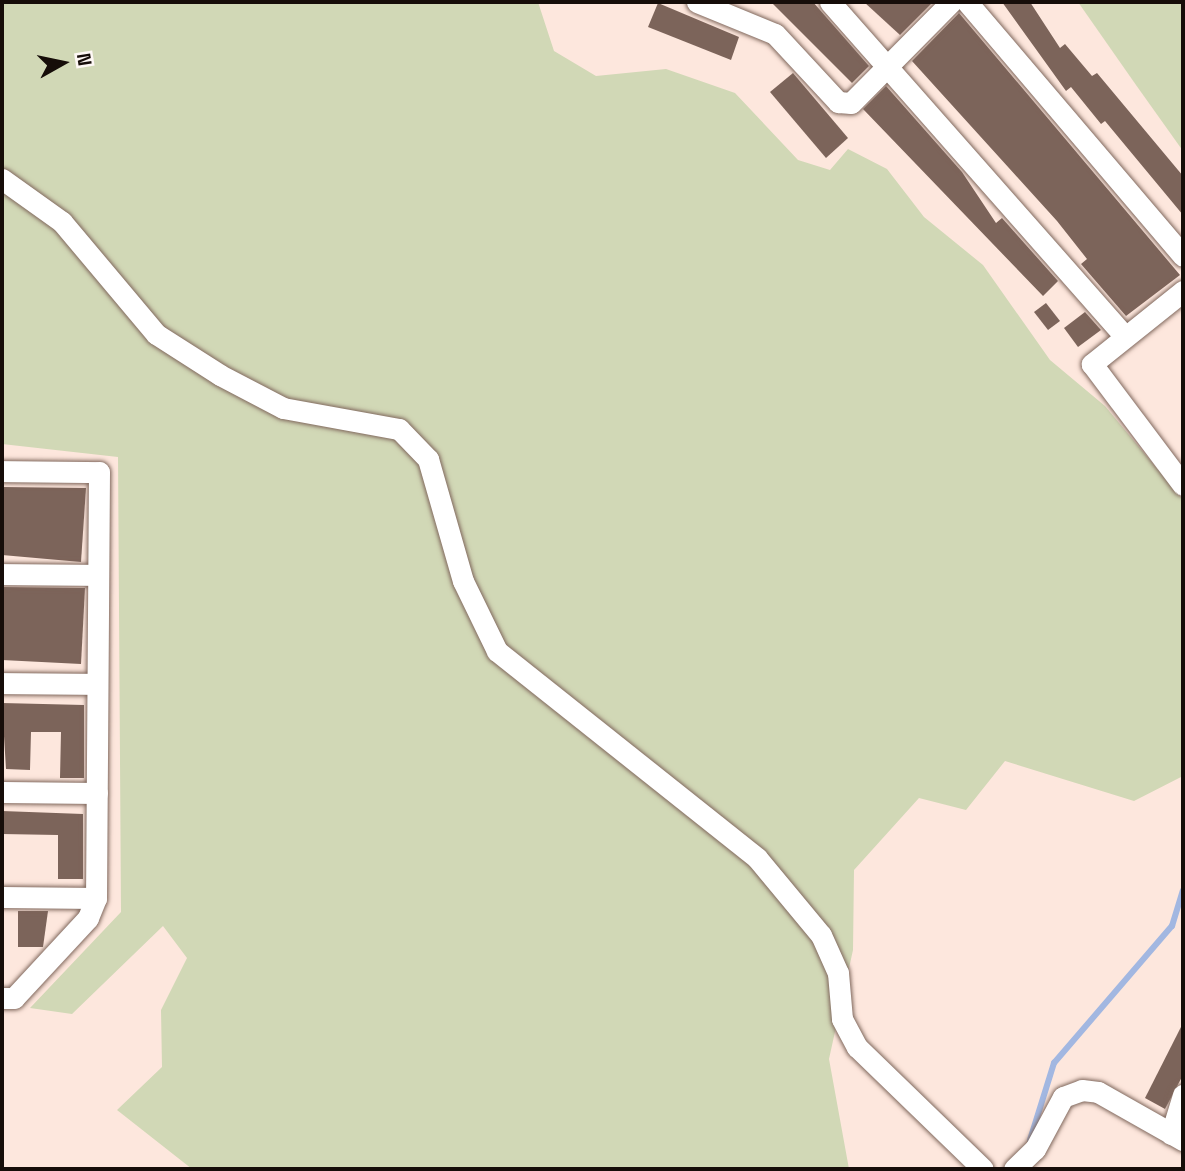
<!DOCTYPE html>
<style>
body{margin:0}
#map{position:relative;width:1185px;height:1171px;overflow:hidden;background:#fde7dd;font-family:"Space Grotesk",sans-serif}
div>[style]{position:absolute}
.green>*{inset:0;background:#d1d8b6}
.stream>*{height:6px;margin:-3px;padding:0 3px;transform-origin:3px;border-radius:3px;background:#a2b7e1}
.building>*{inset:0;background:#7c645a}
.roads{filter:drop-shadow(0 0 2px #80685d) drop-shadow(0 0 2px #80685d)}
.minor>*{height:21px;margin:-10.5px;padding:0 10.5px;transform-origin:10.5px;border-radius:10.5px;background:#fff}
span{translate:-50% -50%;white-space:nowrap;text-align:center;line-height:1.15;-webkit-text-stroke:6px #fef8f5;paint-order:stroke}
.frame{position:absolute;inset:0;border:4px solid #160d09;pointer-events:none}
.north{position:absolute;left:28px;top:28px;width:70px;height:70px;-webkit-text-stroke:5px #fef8f5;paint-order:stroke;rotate:81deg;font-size:19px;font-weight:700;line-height:28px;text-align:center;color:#160d09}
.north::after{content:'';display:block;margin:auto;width:24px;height:32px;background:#160d09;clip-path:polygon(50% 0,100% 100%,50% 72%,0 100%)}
</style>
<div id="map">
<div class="green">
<div style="clip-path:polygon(2px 2px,538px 2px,554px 51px,596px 76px,666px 69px,735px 93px,798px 160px,830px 170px,848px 149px,887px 169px,924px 217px,983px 265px,1050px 360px,1105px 406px,1183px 500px,1183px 776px,1134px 801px,1005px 761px,966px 810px,919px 798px,854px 870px,853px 950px,829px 1059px,849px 1169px,192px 1169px,117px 1110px,162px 1067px,161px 1010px,187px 958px,163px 926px,72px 1014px,30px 1008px,121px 912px,118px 457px,2px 444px)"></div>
<div style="clip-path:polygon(1078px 2px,1183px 2px,1183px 151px,1136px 85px)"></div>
</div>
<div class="stream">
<div style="left:1030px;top:1140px;width:81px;rotate:-72.7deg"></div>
<div style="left:1054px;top:1063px;width:181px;rotate:-49.3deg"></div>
<div style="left:1172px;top:926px;width:37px;rotate:-73deg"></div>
</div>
<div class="building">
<div style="clip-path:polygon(771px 2px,813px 2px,869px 66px,852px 83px)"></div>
<div style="clip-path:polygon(864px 2px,933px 2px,900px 35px)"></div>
<div style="clip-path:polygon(1002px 2px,1030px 2px,1060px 48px,1065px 44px,1092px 76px,1097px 73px,1183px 176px,1183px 215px,1105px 121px,1101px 124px,1071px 87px,1066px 91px)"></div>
<div style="clip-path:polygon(658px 3px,739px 37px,731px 60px,648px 27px)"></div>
<div style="clip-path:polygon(959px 13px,1180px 275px,1126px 316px,1081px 264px,1087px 259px,1057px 221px,912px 61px)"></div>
<div style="clip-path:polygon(793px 73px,848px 138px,826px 158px,770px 92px)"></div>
<div style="clip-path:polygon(886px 86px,962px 172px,996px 223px,1002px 218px,1058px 281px,1043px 296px,863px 109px)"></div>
<div style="clip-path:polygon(1046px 303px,1060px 321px,1048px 330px,1034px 312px)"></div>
<div style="clip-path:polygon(1085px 312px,1101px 330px,1078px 347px,1064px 328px)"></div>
<div style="clip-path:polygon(2px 487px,86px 488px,81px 562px,2px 555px)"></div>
<div style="clip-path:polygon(2px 587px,85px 588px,81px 664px,2px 660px)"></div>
<div style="clip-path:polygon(2px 703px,84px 705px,84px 778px,60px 778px,61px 732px,31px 732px,30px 770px,6px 769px)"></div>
<div style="clip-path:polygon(2px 811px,83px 814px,83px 879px,58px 879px,58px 835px,2px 834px)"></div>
<div style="clip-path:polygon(18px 911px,48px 911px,43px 947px,18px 947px)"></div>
<div style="clip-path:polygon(1183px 1023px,1183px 1075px,1165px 1109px,1145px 1098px)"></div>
</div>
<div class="roads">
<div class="minor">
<div style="left:697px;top:2px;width:84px;rotate:22.3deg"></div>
<div style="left:775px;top:34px;width:93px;rotate:47.2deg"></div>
<div style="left:838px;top:102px;width:13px;rotate:4deg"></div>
<div style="left:851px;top:103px;width:142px;rotate:-45.3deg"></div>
<div style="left:830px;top:2px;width:445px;rotate:48.6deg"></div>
<div style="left:967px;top:2px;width:333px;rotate:49.6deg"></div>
<div style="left:2px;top:179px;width:74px;rotate:35.6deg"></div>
<div style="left:62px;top:222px;width:146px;rotate:50deg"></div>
<div style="left:156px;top:334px;width:76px;rotate:32.6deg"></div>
<div style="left:220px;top:375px;width:71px;rotate:27.6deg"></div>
<div style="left:283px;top:408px;width:118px;rotate:10.3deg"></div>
<div style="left:399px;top:429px;width:42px;rotate:46deg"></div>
<div style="left:428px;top:459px;width:127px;rotate:74deg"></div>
<div style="left:463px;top:581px;width:78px;rotate:64.1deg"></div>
<div style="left:497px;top:651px;width:332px;rotate:38.5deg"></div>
<div style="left:757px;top:858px;width:100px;rotate:50.3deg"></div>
<div style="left:821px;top:935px;width:42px;rotate:65.9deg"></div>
<div style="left:838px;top:973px;width:46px;rotate:85deg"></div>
<div style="left:842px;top:1019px;width:32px;rotate:62deg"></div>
<div style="left:857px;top:1047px;width:175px;rotate:44.1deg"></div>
<div style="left:1183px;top:291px;width:117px;rotate:141.3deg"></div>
<div style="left:1092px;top:364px;width:151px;rotate:53.1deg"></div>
<div style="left:2px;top:471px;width:97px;rotate:0.6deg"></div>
<div style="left:99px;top:472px;width:426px;rotate:90.4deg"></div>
<div style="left:96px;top:898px;width:22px;rotate:112deg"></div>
<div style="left:88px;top:918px;width:109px;rotate:132.8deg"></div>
<div style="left:14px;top:998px;width:12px;rotate:180deg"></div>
<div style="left:2px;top:574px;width:96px;rotate:0.6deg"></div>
<div style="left:2px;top:683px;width:95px;rotate:0.6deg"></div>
<div style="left:2px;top:792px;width:95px;rotate:0.6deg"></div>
<div style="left:2px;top:897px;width:94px;rotate:0.6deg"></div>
<div style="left:1171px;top:1134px;width:41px;rotate:-72.9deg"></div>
<div style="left:1014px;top:1169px;width:29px;rotate:-44deg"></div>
<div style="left:1035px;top:1149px;width:59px;rotate:-61.7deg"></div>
<div style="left:1063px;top:1097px;width:20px;rotate:-20deg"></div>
<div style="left:1082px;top:1090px;width:16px;rotate:7deg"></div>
<div style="left:1098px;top:1092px;width:98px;rotate:29.5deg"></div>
</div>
</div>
<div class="frame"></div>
<div class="north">N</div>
</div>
